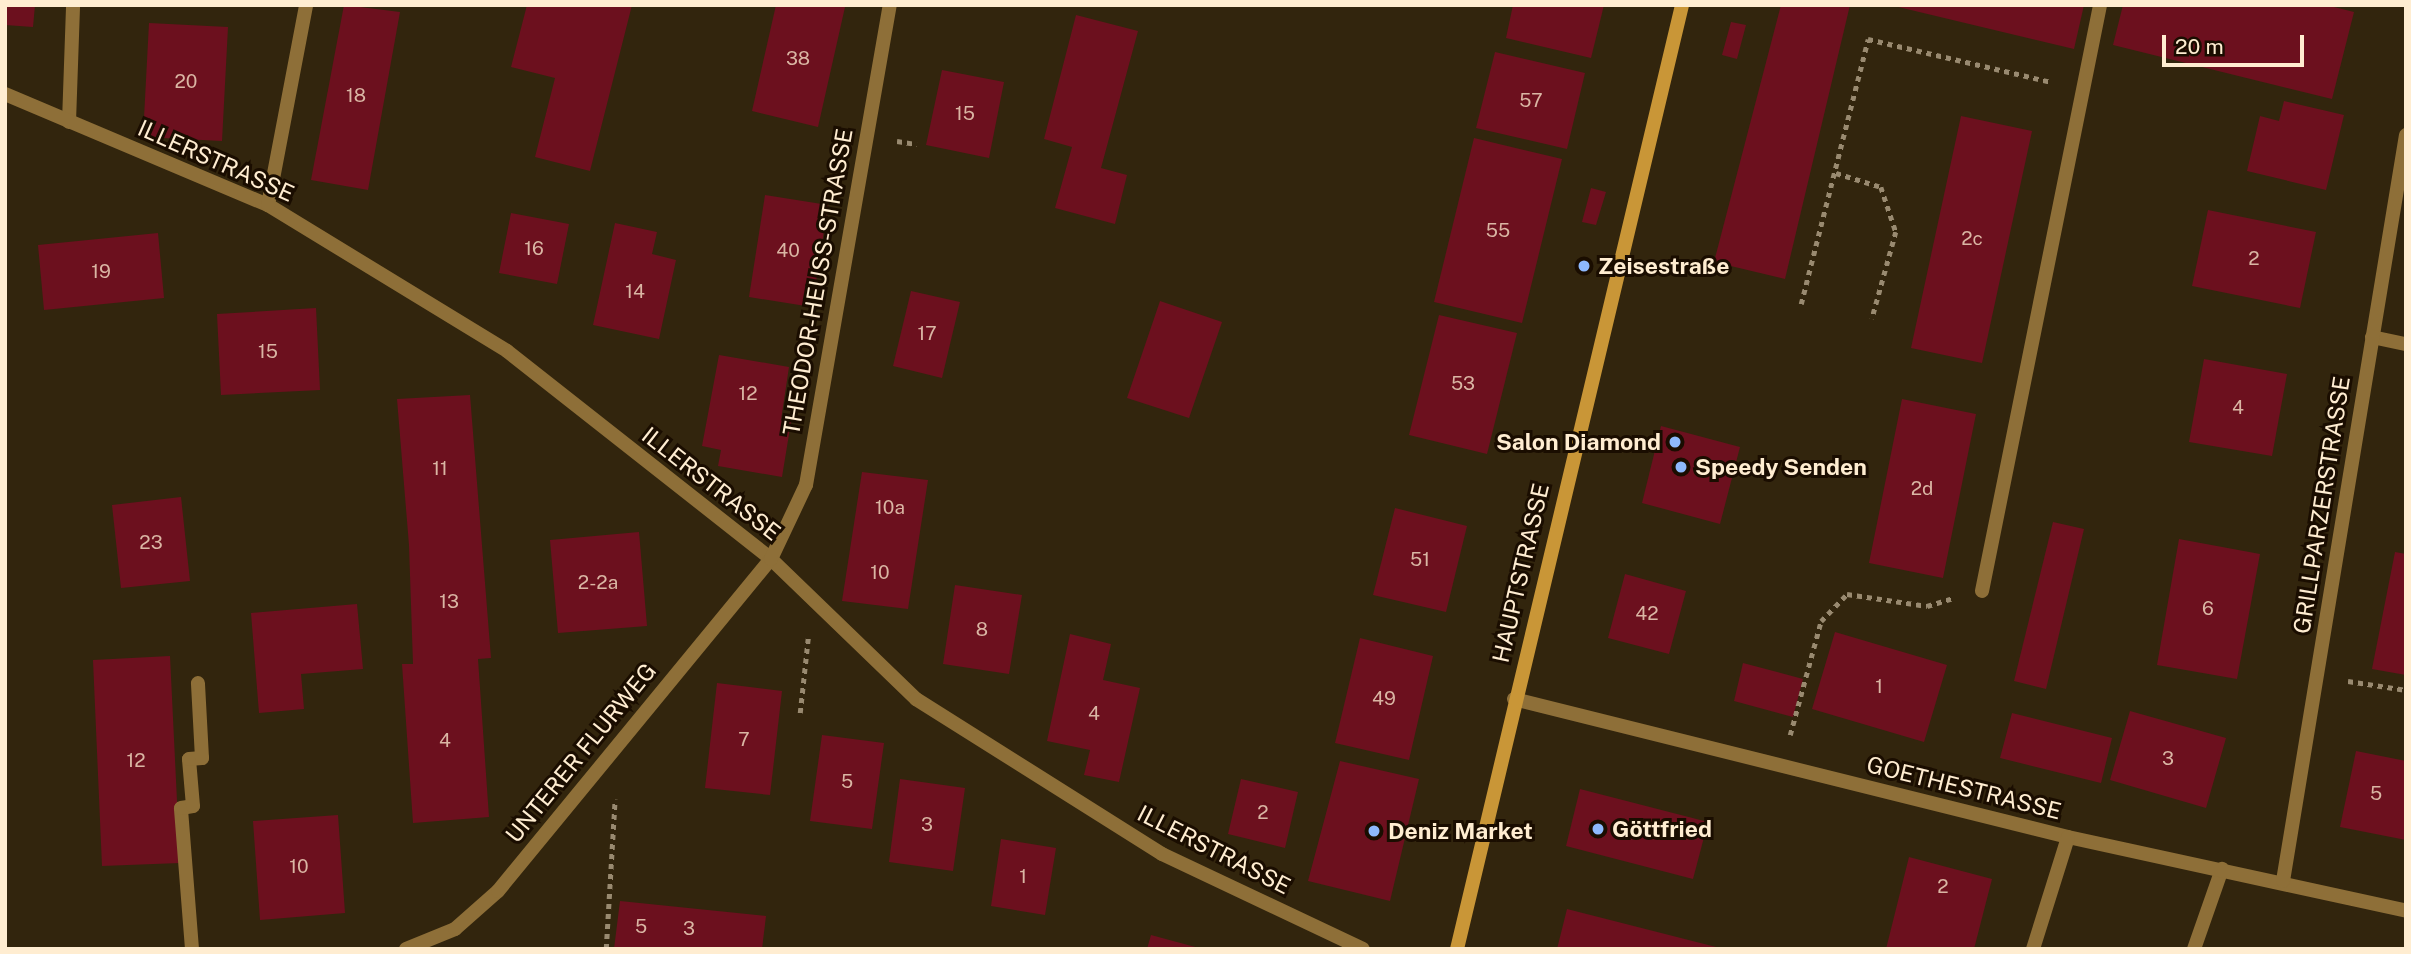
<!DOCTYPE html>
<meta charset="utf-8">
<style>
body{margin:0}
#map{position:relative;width:2411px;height:954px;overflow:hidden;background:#32250d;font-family:"Public Sans",sans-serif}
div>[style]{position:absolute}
.building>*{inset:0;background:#6c101e}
.path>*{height:4.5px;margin-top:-2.25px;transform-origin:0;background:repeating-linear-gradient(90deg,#998a70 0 5px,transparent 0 10px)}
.lane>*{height:14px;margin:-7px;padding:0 7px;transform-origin:7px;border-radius:7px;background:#8e6f38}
.street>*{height:14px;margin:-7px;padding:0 7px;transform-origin:7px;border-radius:7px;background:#8e6f38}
.secondary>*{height:14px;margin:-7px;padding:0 7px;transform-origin:7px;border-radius:7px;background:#c99637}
.dots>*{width:19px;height:19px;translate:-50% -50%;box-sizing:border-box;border:4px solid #1a0d00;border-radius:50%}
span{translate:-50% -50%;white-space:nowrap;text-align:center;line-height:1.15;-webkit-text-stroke:6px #1a0d00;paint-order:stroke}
.number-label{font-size:19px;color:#dab6a4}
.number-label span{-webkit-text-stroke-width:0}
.street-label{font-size:23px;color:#ffedd1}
.poi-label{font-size:23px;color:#ffedd1;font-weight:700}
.left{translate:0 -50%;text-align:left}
.right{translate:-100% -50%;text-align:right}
.frame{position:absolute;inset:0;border:7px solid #ffedd1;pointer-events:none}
.scale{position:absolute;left:2162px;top:35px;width:142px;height:32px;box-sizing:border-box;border:4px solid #ffedd1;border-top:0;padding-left:9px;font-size:21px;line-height:24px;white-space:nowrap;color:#ffedd1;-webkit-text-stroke:5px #1a0d00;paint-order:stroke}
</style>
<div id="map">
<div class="building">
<div style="clip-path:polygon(5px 5px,35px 5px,33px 27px,5px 25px)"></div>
<div style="clip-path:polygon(344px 5px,400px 12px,368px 190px,311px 180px)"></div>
<div style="clip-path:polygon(527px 5px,632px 5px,590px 171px,535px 157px,555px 78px,511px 67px)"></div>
<div style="clip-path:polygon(776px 5px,845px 7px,818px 127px,752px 111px)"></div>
<div style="clip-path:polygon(1513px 5px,1604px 5px,1591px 58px,1506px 38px)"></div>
<div style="clip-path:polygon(1781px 5px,1850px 5px,1785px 279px,1714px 262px)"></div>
<div style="clip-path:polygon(1890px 5px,2084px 5px,2074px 49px)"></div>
<div style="clip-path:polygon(2123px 5px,2326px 5px,2354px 12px,2332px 99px,2113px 45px)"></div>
<div style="clip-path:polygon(1076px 15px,1138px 31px,1101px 168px,1127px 175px,1115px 224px,1055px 208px,1072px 147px,1044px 139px)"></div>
<div style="clip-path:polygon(1731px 22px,1746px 25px,1737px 59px,1722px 55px)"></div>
<div style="clip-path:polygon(149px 23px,228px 27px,222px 141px,143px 137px)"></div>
<div style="clip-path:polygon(1495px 52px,1585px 73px,1567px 149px,1476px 128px)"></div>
<div style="clip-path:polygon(942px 70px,1004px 82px,989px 158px,926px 145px)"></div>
<div style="clip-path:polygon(2284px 101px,2344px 115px,2326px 190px,2247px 171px,2260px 116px,2279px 121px)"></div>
<div style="clip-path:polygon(1961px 116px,2032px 131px,1982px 363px,1911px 348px)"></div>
<div style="clip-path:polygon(1474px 138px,1562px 159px,1522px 323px,1434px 302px)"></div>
<div style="clip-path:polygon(1591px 188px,1606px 192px,1596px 225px,1582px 222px)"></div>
<div style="clip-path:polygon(765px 195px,828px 205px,812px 307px,749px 297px)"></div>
<div style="clip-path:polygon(2208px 210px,2316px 232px,2300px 308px,2192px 286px)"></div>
<div style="clip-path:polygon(511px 213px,569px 224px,557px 284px,499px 273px)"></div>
<div style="clip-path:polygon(615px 223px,657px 232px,652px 254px,676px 260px,659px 339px,593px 325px)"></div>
<div style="clip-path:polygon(158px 233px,164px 298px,44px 310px,38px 245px)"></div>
<div style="clip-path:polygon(911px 291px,960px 302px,942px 378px,893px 366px)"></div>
<div style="clip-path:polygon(1160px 301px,1222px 322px,1189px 418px,1127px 398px)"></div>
<div style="clip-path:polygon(316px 308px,320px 390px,221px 395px,217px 314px)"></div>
<div style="clip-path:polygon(1439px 315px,1517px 333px,1487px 454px,1409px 435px)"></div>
<div style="clip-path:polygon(719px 355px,789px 367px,781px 420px,791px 422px,782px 477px,718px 466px,721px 450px,702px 446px)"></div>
<div style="clip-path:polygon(2204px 359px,2287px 374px,2272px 456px,2189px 442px)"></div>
<div style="clip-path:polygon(470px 395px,491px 658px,478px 659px,489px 817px,413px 823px,402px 664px,413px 664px,409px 545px,397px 399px)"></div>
<div style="clip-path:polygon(1902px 399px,1976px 414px,1943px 578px,1869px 563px)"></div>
<div style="clip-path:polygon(1661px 426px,1740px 447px,1720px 524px,1642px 503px)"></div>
<div style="clip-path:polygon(862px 472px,928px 480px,908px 609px,842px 601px)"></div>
<div style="clip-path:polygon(181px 497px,190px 581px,121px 588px,112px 505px)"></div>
<div style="clip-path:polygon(1395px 508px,1467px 526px,1446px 612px,1373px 595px)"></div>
<div style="clip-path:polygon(2053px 522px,2084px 529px,2046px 689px,2014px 681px)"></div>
<div style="clip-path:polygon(639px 532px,647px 626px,558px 633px,550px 540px)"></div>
<div style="clip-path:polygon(2179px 539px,2260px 554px,2237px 679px,2157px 665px)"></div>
<div style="clip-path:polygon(2395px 552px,2406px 554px,2406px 675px,2372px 669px)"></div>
<div style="clip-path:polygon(1625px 574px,1686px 591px,1669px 654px,1608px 638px)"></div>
<div style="clip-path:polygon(955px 585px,1022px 595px,1009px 674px,943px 664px)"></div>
<div style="clip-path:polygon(357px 604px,363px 669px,301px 674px,304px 709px,259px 713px,251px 613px)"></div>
<div style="clip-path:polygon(1835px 632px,1947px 665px,1924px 742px,1812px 709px)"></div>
<div style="clip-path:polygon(1070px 634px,1111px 644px,1103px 680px,1140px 688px,1119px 782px,1084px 775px,1090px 750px,1047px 741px)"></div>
<div style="clip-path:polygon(1360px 638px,1433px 656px,1409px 760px,1335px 743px)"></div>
<div style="clip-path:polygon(170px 656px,180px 863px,102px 866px,93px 660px)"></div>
<div style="clip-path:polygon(1743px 663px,1803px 679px,1793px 717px,1734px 701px)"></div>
<div style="clip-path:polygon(717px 683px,782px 691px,770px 795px,705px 788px)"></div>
<div style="clip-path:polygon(2130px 711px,2226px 738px,2206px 808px,2110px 780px)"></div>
<div style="clip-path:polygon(2012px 713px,2112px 738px,2101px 783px,2000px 758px)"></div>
<div style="clip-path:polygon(822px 735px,884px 743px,872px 829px,810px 821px)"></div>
<div style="clip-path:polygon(2356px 751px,2406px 761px,2406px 840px,2340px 827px)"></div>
<div style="clip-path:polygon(1340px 761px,1419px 779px,1390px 901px,1308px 881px)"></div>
<div style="clip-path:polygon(900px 779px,965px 788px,953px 871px,889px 862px)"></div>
<div style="clip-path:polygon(1241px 779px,1298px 792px,1285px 848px,1228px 834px)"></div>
<div style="clip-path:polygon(1580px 789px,1708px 822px,1693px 879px,1566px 846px)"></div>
<div style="clip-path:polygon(338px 815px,345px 913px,260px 920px,253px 821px)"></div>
<div style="clip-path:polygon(1001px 839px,1056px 848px,1045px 915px,991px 906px)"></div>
<div style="clip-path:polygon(1909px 857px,1992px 879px,1974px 949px,1886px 949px)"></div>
<div style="clip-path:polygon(620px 901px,766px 916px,762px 949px,614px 949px)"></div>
<div style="clip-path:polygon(1567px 909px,1720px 948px,1719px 949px,1557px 949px)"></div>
<div style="clip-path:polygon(1151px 935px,1199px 948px,1199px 949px,1147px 949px)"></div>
</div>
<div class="path">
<div style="left:897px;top:141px;width:20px;rotate:9deg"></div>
<div style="left:1836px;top:173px;width:47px;rotate:17.3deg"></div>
<div style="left:1881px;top:187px;width:47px;rotate:71.6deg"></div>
<div style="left:1896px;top:232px;width:90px;rotate:105.4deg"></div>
<div style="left:1801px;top:304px;width:273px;rotate:-75.8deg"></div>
<div style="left:1868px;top:39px;width:189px;rotate:13.2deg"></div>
<div style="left:2348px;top:681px;width:59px;rotate:8.8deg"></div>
<div style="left:800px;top:713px;width:75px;rotate:-83.9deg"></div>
<div style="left:1790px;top:735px;width:118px;rotate:-74.8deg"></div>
<div style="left:1821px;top:621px;width:37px;rotate:-46deg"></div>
<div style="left:1847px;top:594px;width:81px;rotate:8.5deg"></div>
<div style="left:1927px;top:606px;width:28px;rotate:-17deg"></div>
<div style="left:606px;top:949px;width:150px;rotate:-86.6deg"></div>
</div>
<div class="lane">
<div style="left:69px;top:122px;width:117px;rotate:-88deg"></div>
<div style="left:2372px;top:337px;width:35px;rotate:12deg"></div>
<div style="left:1982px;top:591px;width:598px;rotate:-78.61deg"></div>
<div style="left:192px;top:949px;width:141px;rotate:-94.5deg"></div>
<div style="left:181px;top:808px;width:12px;rotate:-9deg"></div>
<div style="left:193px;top:806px;width:47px;rotate:-94.9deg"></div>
<div style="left:189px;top:759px;width:13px;rotate:-4deg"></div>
<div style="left:202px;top:758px;width:75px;rotate:-93.1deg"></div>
<div style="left:2194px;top:949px;width:85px;rotate:-70.7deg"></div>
</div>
<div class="street">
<div style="left:5px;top:94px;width:285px;rotate:22.9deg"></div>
<div style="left:268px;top:205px;width:280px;rotate:31.4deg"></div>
<div style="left:507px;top:351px;width:336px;rotate:38.2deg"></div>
<div style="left:771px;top:559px;width:202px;rotate:44deg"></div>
<div style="left:916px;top:699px;width:291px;rotate:32.2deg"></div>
<div style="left:1162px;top:854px;width:222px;rotate:25.3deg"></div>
<div style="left:268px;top:205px;width:204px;rotate:-79.2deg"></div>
<div style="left:1514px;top:699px;width:571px;rotate:13.99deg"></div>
<div style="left:2068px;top:837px;width:346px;rotate:12.3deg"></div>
<div style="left:2283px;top:881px;width:756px;rotate:-80.64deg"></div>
<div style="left:406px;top:949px;width:53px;rotate:-22.2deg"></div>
<div style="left:455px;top:929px;width:57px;rotate:-41.5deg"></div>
<div style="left:498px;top:891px;width:430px;rotate:-50.6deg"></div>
<div style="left:771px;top:559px;width:82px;rotate:-64.7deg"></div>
<div style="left:806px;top:485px;width:487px;rotate:-80.1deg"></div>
<div style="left:2033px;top:949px;width:117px;rotate:-72.6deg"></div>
</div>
<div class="secondary">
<div style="left:1457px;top:949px;width:970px;rotate:-76.59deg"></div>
</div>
<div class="dots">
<div style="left:1584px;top:266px;background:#8eb9fd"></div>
<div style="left:1675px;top:442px;background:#8eb9fd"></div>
<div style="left:1681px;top:467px;background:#8eb9fd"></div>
<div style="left:1598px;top:829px;background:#8eb9fd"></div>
<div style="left:1374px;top:831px;background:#8eb9fd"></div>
</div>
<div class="number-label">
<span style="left:798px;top:59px">38</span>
<span style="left:186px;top:82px">20</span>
<span style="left:356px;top:96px">18</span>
<span style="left:1531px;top:101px">57</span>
<span style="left:965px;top:114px">15</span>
<span style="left:1498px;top:231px">55</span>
<span style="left:1972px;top:239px">2c</span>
<span style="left:534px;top:249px">16</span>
<span style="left:788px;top:251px">40</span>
<span style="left:2254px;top:259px">2</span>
<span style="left:101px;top:272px">19</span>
<span style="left:635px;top:292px">14</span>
<span style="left:927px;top:334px">17</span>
<span style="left:268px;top:352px">15</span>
<span style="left:1463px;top:384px">53</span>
<span style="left:748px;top:394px">12</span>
<span style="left:2238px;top:408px">4</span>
<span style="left:440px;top:469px">11</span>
<span style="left:1922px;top:489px">2d</span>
<span style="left:890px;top:508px">10a</span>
<span style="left:151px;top:543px">23</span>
<span style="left:1420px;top:560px">51</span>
<span style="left:880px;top:573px">10</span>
<span style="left:598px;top:583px">2-2a</span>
<span style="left:449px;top:602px">13</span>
<span style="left:2208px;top:609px">6</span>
<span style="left:1647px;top:614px">42</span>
<span style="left:982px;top:630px">8</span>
<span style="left:1879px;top:687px">1</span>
<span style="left:1384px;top:699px">49</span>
<span style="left:1094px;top:714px">4</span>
<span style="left:744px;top:740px">7</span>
<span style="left:445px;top:741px">4</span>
<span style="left:2168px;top:759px">3</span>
<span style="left:136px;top:761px">12</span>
<span style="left:847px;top:782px">5</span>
<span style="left:2376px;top:794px">5</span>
<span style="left:1263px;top:813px">2</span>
<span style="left:927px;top:825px">3</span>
<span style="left:299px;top:867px">10</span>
<span style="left:1023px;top:877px">1</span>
<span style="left:1943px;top:887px">2</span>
<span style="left:641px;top:927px">5</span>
<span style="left:689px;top:929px">3</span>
</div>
<div class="street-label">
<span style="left:216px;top:161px;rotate:24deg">ILLERSTRASSE</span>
<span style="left:818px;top:282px;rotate:-80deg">THEODOR-HEUSS-STRASSE</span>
<span style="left:711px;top:484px;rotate:38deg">ILLERSTRASSE</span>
<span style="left:2322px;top:505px;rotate:-81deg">GRILLPARZERSTRASSE</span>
<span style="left:1521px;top:573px;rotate:-77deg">HAUPTSTRASSE</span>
<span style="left:581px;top:753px;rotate:-51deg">UNTERER FLURWEG</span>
<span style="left:1964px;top:788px;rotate:14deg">GOETHESTRASSE</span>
<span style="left:1214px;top:850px;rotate:27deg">ILLERSTRASSE</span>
</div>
<div class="poi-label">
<span class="left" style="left:1598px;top:266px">Zeisestraße</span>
<span class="right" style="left:1661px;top:442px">Salon Diamond</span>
<span class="left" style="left:1695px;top:467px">Speedy Senden</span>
<span class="left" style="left:1612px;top:829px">Göttfried</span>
<span class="left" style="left:1388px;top:831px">Deniz Market</span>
</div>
<div class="frame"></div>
<div class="scale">20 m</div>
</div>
